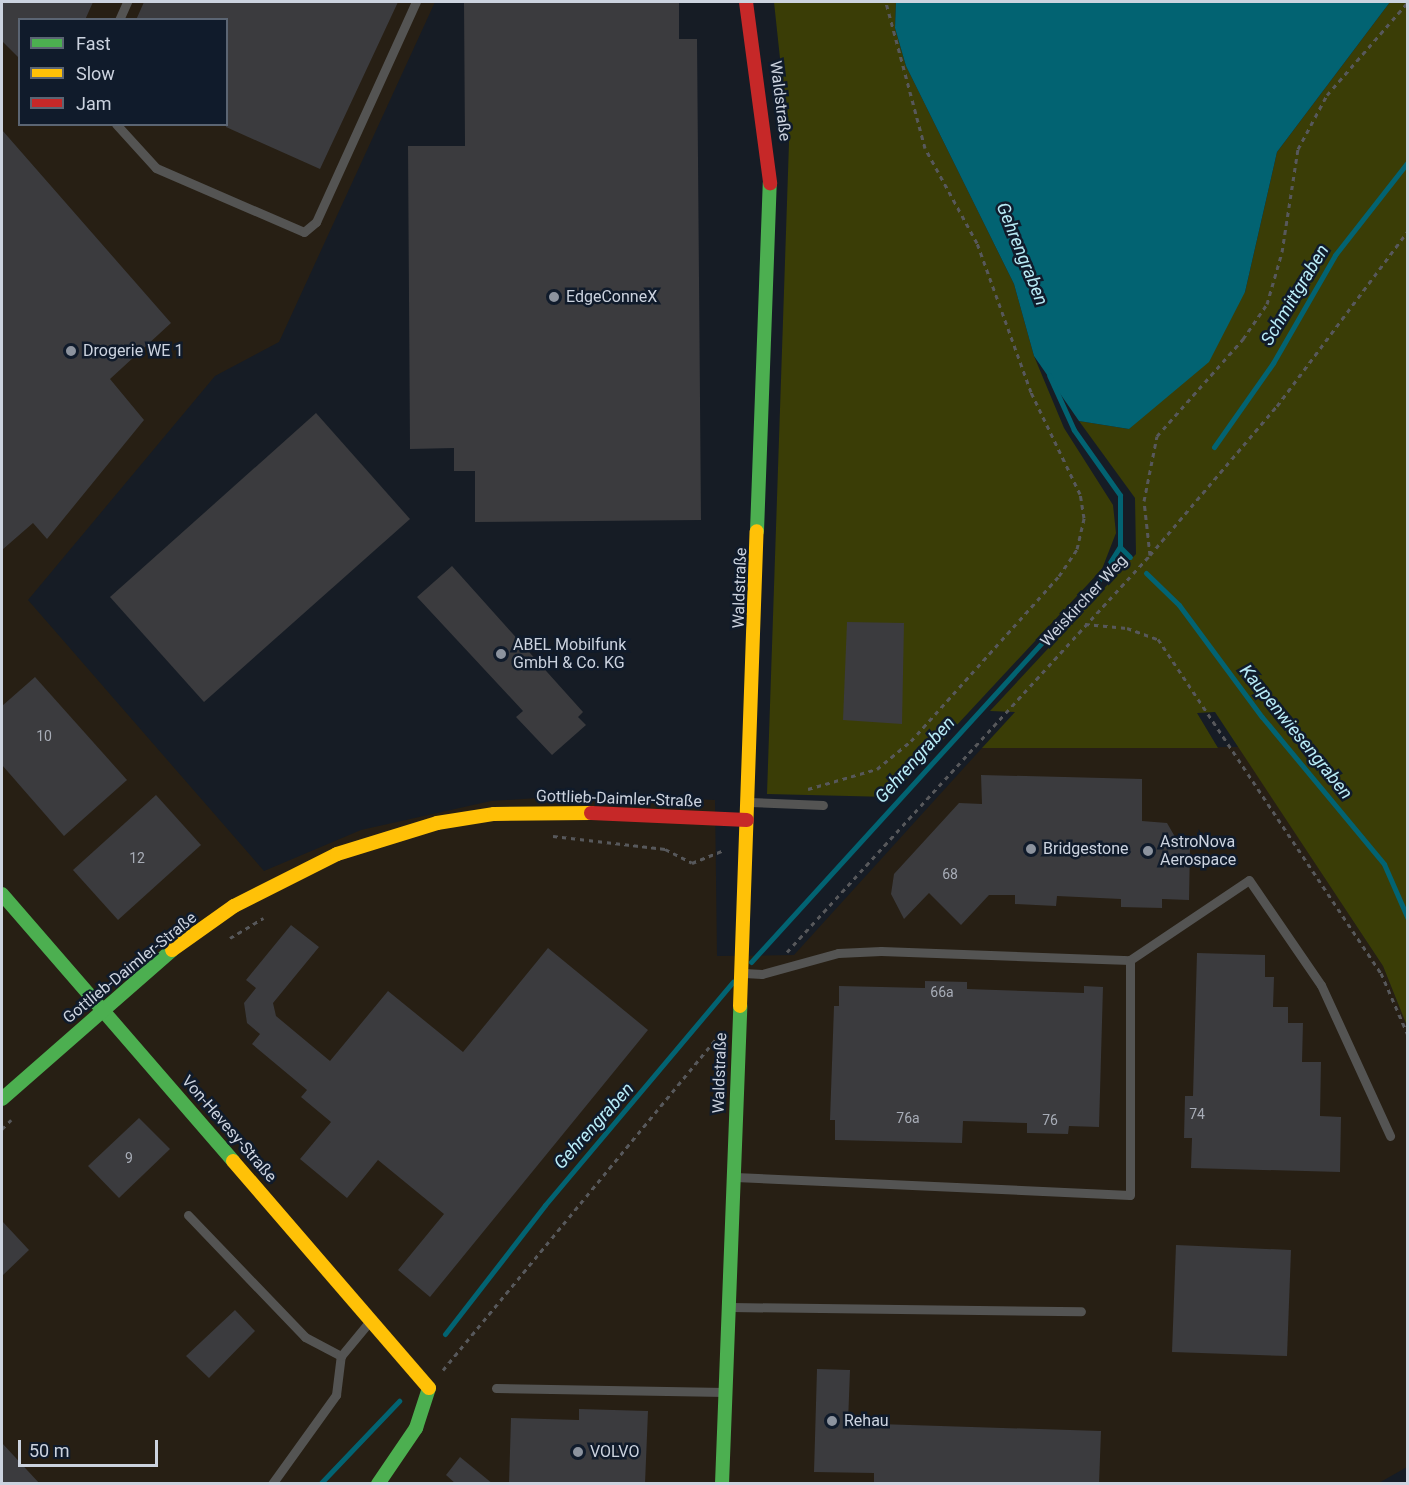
<!DOCTYPE html>
<meta charset="utf-8">
<style>
body{margin:0}
#map{position:relative;width:1409px;height:1485px;overflow:hidden;background:#161c25;font-family:Roboto,sans-serif}
div>[style]{position:absolute}
.commercial>*{inset:0;background:#271f14}
.green>*{inset:0;background:#3a3d06}
.water>*{inset:0;background:#026372}
.stream>*{height:5px;margin:-2.5px;padding:0 2.5px;transform-origin:2.5px;border-radius:2.5px;background:#026372}
.building>*{inset:0;background:#3b3b3e}
.path>*{height:3px;margin-top:-1.5px;transform-origin:0;background:repeating-linear-gradient(90deg,#57585b 0 4.5px,transparent 0 9px)}
.lane>*{height:9px;margin:-4.5px;padding:0 4.5px;transform-origin:4.5px;border-radius:4.5px;background:#545453}
.fast>*{height:14px;margin:-7px;padding:0 7px;transform-origin:7px;border-radius:7px;background:#4caf50}
.slow>*{height:14px;margin:-7px;padding:0 7px;transform-origin:7px;border-radius:7px;background:#ffc107}
.jam>*{height:14px;margin:-7px;padding:0 7px;transform-origin:7px;border-radius:7px;background:#c62828}
.dots>*{width:16px;height:16px;translate:-50% -50%;box-sizing:border-box;border:3px solid #101b2b;border-radius:50%}
span{translate:-50% -50%;white-space:nowrap;text-align:center;line-height:1.15;-webkit-text-stroke:5px #101b2b;paint-order:stroke}
.number-label{font-size:14px;color:#a8adb7}
.number-label span{-webkit-text-stroke-width:0}
.street-label{font-size:16px;color:#ccd3df}
.poi-label{font-size:16px;color:#ccd3df}
.left{translate:0 -50%;text-align:left}
.water-label{font-size:18px;color:#b9ecf7;font-style:italic}
.frame{position:absolute;inset:0;border:3px solid #ccd3df;pointer-events:none}
.legend{position:absolute;left:18px;top:18px;width:210px;height:108px;box-sizing:border-box;background:#101b2b;border:2px solid #5b6573;margin:0;padding:8px 10px;list-style:none;font-size:18px;color:#ccd3df}
.legend li{display:flex;align-items:center;gap:12px;height:30px}
.legend b{width:30px;border:2px solid #5b6573}
.scale{position:absolute;left:18px;top:1440px;width:140px;height:27px;box-sizing:border-box;border:3px solid #ccd3df;border-top:0;padding-left:8px;font-size:18px;line-height:21px;white-space:nowrap;color:#ccd3df;-webkit-text-stroke:4px #101b2b;paint-order:stroke}
</style>
<div id="map">
<div class="commercial">
<div style="clip-path:polygon(evenodd,2px 2px,435px 2px,279px 342px,215px 376px,28px 600px,264px 871px,361px 830px,491px 801px,583px 795px,715px 800px,717px 956px,794px 955px,982px 748px,1239px 747px,1383px 966px,1407px 1026px,1407px 1467px,1377px 1484px,2px 1484px,2px 2px,20px 20px,226px 20px,226px 124px,20px 124px,20px 20px)"></div>
</div>
<div class="green">
<div style="clip-path:polygon(774px 2px,896px 2px,895px 28px,906px 66px,1014px 284px,1034px 356px,1064px 428px,1113px 505px,1116px 533px,1102px 569px,890px 797px,767px 794px,789px 143px)"></div>
<div style="clip-path:polygon(1390px 2px,1407px 2px,1407px 1026px,1383px 966px,1215px 712px,1197px 713px,1218px 748px,982px 748px,1015px 712px,990px 711px,1136px 554px,1135px 498px,1079px 421px,1129px 429px,1245px 292px,1277px 152px)"></div>
</div>
<div class="water">
<div style="clip-path:polygon(896px 2px,1390px 2px,1277px 152px,1245px 292px,1209px 362px,1129px 429px,1079px 421px,1034px 356px,1014px 284px,906px 66px,895px 28px)"></div>
</div>
<div class="stream">
<div style="left:1214px;top:447px;width:103px;rotate:-54.9deg"></div>
<div style="left:1273px;top:363px;width:125px;rotate:-60.1deg"></div>
<div style="left:1335px;top:255px;width:118px;rotate:-51.9deg"></div>
<div style="left:1120px;top:547px;width:14px;rotate:45deg"></div>
<div style="left:1146px;top:573px;width:46px;rotate:44.1deg"></div>
<div style="left:1179px;top:605px;width:139px;rotate:53.5deg"></div>
<div style="left:1262px;top:717px;width:191px;rotate:50.3deg"></div>
<div style="left:1384px;top:864px;width:60px;rotate:66.4deg"></div>
<div style="left:751px;top:962px;width:517px;rotate:-47.67deg"></div>
<div style="left:1099px;top:580px;width:39px;rotate:-58deg"></div>
<div style="left:1120px;top:547px;width:52px;rotate:-90deg"></div>
<div style="left:1120px;top:495px;width:80px;rotate:-125.3deg"></div>
<div style="left:1074px;top:430px;width:60px;rotate:-114.4deg"></div>
<div style="left:445px;top:1334px;width:163px;rotate:-52.2deg"></div>
<div style="left:545px;top:1205px;width:292px;rotate:-49.9deg"></div>
<div style="left:320px;top:1484px;width:115px;rotate:-46.4deg"></div>
</div>
<div class="building">
<div style="clip-path:polygon(2px 2px,93px 2px,85px 20px,20px 20px,20px 59px,2px 41px)"></div>
<div style="clip-path:polygon(144px 2px,398px 2px,320px 169px,226px 127px,226px 20px,136px 20px)"></div>
<div style="clip-path:polygon(464px 2px,679px 2px,679px 39px,697px 39px,701px 520px,475px 522px,475px 471px,454px 471px,454px 448px,410px 449px,408px 146px,465px 146px)"></div>
<div style="clip-path:polygon(2px 130px,171px 323px,110px 379px,144px 420px,47px 539px,33px 523px,2px 550px)"></div>
<div style="clip-path:polygon(316px 413px,410px 519px,204px 702px,110px 597px)"></div>
<div style="clip-path:polygon(452px 566px,583px 712px,578px 717px,586px 725px,552px 755px,516px 717px,523px 711px,417px 597px)"></div>
<div style="clip-path:polygon(847px 622px,904px 623px,902px 724px,843px 720px)"></div>
<div style="clip-path:polygon(35px 677px,127px 780px,64px 836px,2px 765px,2px 706px)"></div>
<div style="clip-path:polygon(981px 775px,1142px 779px,1142px 821px,1167px 823px,1178px 842px,1190px 847px,1189px 900px,1162px 899px,1162px 908px,1121px 907px,1121px 899px,1057px 896px,1056px 906px,1015px 904px,1015px 895px,989px 895px,961px 925px,929px 893px,904px 919px,891px 894px,894px 874px,959px 803px,982px 804px)"></div>
<div style="clip-path:polygon(156px 795px,201px 845px,118px 920px,73px 870px)"></div>
<div style="clip-path:polygon(291px 925px,319px 947px,273px 1003px,276px 1016px,330px 1061px,388px 991px,463px 1052px,548px 948px,648px 1030px,430px 1297px,398px 1270px,444px 1214px,378px 1160px,347px 1198px,300px 1159px,331px 1122px,301px 1097px,307px 1090px,252px 1044px,260px 1034px,247px 1023px,244px 1003px,256px 988px,246px 980px)"></div>
<div style="clip-path:polygon(1197px 953px,1265px 955px,1265px 977px,1274px 977px,1273px 1007px,1288px 1007px,1288px 1023px,1303px 1023px,1302px 1062px,1321px 1062px,1320px 1116px,1341px 1117px,1340px 1172px,1191px 1168px,1192px 1138px,1184px 1138px,1185px 1096px,1193px 1096px)"></div>
<div style="clip-path:polygon(925px 981px,967px 982px,967px 989px,1084px 993px,1084px 986px,1103px 987px,1099px 1127px,1069px 1126px,1068px 1134px,1027px 1133px,1027px 1123px,963px 1121px,962px 1143px,835px 1140px,835px 1120px,830px 1120px,834px 1006px,839px 1006px,839px 986px,925px 988px)"></div>
<div style="clip-path:polygon(139px 1118px,170px 1149px,119px 1198px,88px 1166px)"></div>
<div style="clip-path:polygon(2px 1221px,29px 1250px,2px 1276px)"></div>
<div style="clip-path:polygon(1176px 1245px,1291px 1250px,1287px 1356px,1172px 1352px)"></div>
<div style="clip-path:polygon(235px 1310px,255px 1331px,209px 1378px,186px 1356px)"></div>
<div style="clip-path:polygon(817px 1369px,850px 1370px,848px 1423px,1101px 1431px,1099px 1484px,874px 1484px,874px 1473px,814px 1472px)"></div>
<div style="clip-path:polygon(579px 1409px,648px 1411px,645px 1484px,509px 1484px,511px 1418px,579px 1420px)"></div>
<div style="clip-path:polygon(2px 1443px,40px 1484px,2px 1484px)"></div>
<div style="clip-path:polygon(460px 1457px,493px 1484px,456px 1484px,446px 1475px)"></div>
</div>
<div class="path">
<div style="left:1150px;top:555px;width:54px;rotate:-96.3deg"></div>
<div style="left:1144px;top:501px;width:66px;rotate:-78.7deg"></div>
<div style="left:1157px;top:436px;width:130px;rotate:-48.4deg"></div>
<div style="left:1243px;top:339px;width:42px;rotate:-55.6deg"></div>
<div style="left:1267px;top:304px;width:54px;rotate:-73.9deg"></div>
<div style="left:1282px;top:252px;width:104px;rotate:-81.2deg"></div>
<div style="left:1298px;top:149px;width:61px;rotate:-61.8deg"></div>
<div style="left:1327px;top:95px;width:123px;rotate:-48.9deg"></div>
<div style="left:1085px;top:624px;width:42px;rotate:5.4deg"></div>
<div style="left:1127px;top:628px;width:33px;rotate:20deg"></div>
<div style="left:1158px;top:639px;width:402px;rotate:56.3deg"></div>
<div style="left:1381px;top:973px;width:68px;rotate:66.5deg"></div>
<div style="left:808px;top:789px;width:72px;rotate:-16.2deg"></div>
<div style="left:877px;top:769px;width:44px;rotate:-39.5deg"></div>
<div style="left:911px;top:741px;width:222px;rotate:-48.1deg"></div>
<div style="left:1059px;top:576px;width:32px;rotate:-56deg"></div>
<div style="left:1077px;top:549px;width:32px;rotate:-77deg"></div>
<div style="left:1084px;top:518px;width:24px;rotate:-99deg"></div>
<div style="left:1080px;top:494px;width:113px;rotate:-115.7deg"></div>
<div style="left:1031px;top:392px;width:158px;rotate:-109.9deg"></div>
<div style="left:977px;top:243px;width:108px;rotate:-118.7deg"></div>
<div style="left:925px;top:148px;width:151px;rotate:-105deg"></div>
<div style="left:553px;top:836px;width:113px;rotate:6.6deg"></div>
<div style="left:665px;top:849px;width:30px;rotate:27deg"></div>
<div style="left:692px;top:863px;width:35px;rotate:-22deg"></div>
<div style="left:230px;top:938px;width:39px;rotate:-31deg"></div>
<div style="left:787px;top:952px;width:538px;rotate:-47.56deg"></div>
<div style="left:1150px;top:555px;width:196px;rotate:-49.6deg"></div>
<div style="left:1277px;top:406px;width:219px;rotate:-53.2deg"></div>
<div style="left:2px;top:1129px;width:13px;rotate:-45deg"></div>
<div style="left:443px;top:1370px;width:430px;rotate:-50.5deg"></div>
</div>
<div class="lane">
<div style="left:119px;top:20px;width:20px;rotate:-66deg"></div>
<div style="left:116px;top:124px;width:59px;rotate:47.7deg"></div>
<div style="left:156px;top:168px;width:161px;rotate:23.4deg"></div>
<div style="left:304px;top:232px;width:16px;rotate:-40deg"></div>
<div style="left:316px;top:222px;width:242px;rotate:-65.6deg"></div>
<div style="left:749px;top:802px;width:74px;rotate:2.3deg"></div>
<div style="left:744px;top:973px;width:18px;rotate:3deg"></div>
<div style="left:762px;top:974px;width:79px;rotate:-15.4deg"></div>
<div style="left:838px;top:953px;width:43px;rotate:-2.7deg"></div>
<div style="left:881px;top:951px;width:249px;rotate:2.1deg"></div>
<div style="left:1130px;top:960px;width:143px;rotate:-33.9deg"></div>
<div style="left:1249px;top:880px;width:127px;rotate:55.6deg"></div>
<div style="left:1321px;top:985px;width:166px;rotate:65.4deg"></div>
<div style="left:735px;top:1177px;width:395px;rotate:2.6deg"></div>
<div style="left:1130px;top:1195px;width:235px;rotate:-90deg"></div>
<div style="left:188px;top:1215px;width:169px;rotate:46.2deg"></div>
<div style="left:305px;top:1337px;width:41px;rotate:27.8deg"></div>
<div style="left:731px;top:1307px;width:350px;rotate:0.7deg"></div>
<div style="left:496px;top:1388px;width:229px;rotate:1deg"></div>
<div style="left:272px;top:1484px;width:110px;rotate:-54.3deg"></div>
<div style="left:336px;top:1395px;width:39px;rotate:-83deg"></div>
<div style="left:341px;top:1356px;width:44px;rotate:-50.5deg"></div>
</div>
<div class="fast">
<div style="left:757px;top:531px;width:348px;rotate:-87.9deg"></div>
<div style="left:2px;top:894px;width:353px;rotate:49.1deg"></div>
<div style="left:2px;top:1099px;width:226px;rotate:-41.2deg"></div>
<div style="left:378px;top:1484px;width:68px;rotate:-55.8deg"></div>
<div style="left:416px;top:1428px;width:42px;rotate:-72deg"></div>
<div style="left:722px;top:1484px;width:478px;rotate:-87.8deg"></div>
</div>
<div class="slow">
<div style="left:172px;top:950px;width:76px;rotate:-35.4deg"></div>
<div style="left:234px;top:906px;width:115px;rotate:-26.8deg"></div>
<div style="left:337px;top:854px;width:105px;rotate:-17.2deg"></div>
<div style="left:437px;top:823px;width:58px;rotate:-9deg"></div>
<div style="left:494px;top:814px;width:97px;rotate:-0.6deg"></div>
<div style="left:740px;top:1006px;width:475px;rotate:-88deg"></div>
<div style="left:233px;top:1161px;width:300px;rotate:49.2deg"></div>
</div>
<div class="jam">
<div style="left:746px;top:2px;width:183px;rotate:82.4deg"></div>
<div style="left:591px;top:813px;width:156px;rotate:2.6deg"></div>
</div>
<div class="dots">
<div style="left:554px;top:297px;background:#8c939e"></div>
<div style="left:71px;top:351px;background:#8c939e"></div>
<div style="left:501px;top:654px;background:#8c939e"></div>
<div style="left:1031px;top:849px;background:#8c939e"></div>
<div style="left:1148px;top:851px;background:#8c939e"></div>
<div style="left:832px;top:1421px;background:#8c939e"></div>
<div style="left:578px;top:1452px;background:#8c939e"></div>
</div>
<div class="number-label">
<span style="left:44px;top:736px">10</span>
<span style="left:137px;top:858px">12</span>
<span style="left:950px;top:874px">68</span>
<span style="left:942px;top:992px">66a</span>
<span style="left:1197px;top:1114px">74</span>
<span style="left:908px;top:1118px">76a</span>
<span style="left:1050px;top:1120px">76</span>
<span style="left:129px;top:1158px">9</span>
</div>
<div class="street-label">
<span style="left:780px;top:101px;rotate:83deg">Waldstraße</span>
<span style="left:740px;top:588px;rotate:-88deg">Waldstraße</span>
<span style="left:1084px;top:601px;rotate:-47deg">Weiskircher Weg</span>
<span style="left:619px;top:799px;rotate:2deg">Gottlieb-Daimler-Straße</span>
<span style="left:130px;top:968px;rotate:-39deg">Gottlieb-Daimler-Straße</span>
<span style="left:720px;top:1073px;rotate:-88deg">Waldstraße</span>
<span style="left:229px;top:1129px;rotate:49deg">Von-Hevesy-Straße</span>
</div>
<div class="poi-label">
<span class="left" style="left:566px;top:297px">EdgeConneX</span>
<span class="left" style="left:83px;top:351px">Drogerie WE 1</span>
<span class="left" style="left:513px;top:654px">ABEL Mobilfunk<br>GmbH &amp; Co. KG</span>
<span class="left" style="left:1160px;top:851px">AstroNova<br>Aerospace</span>
<span class="left" style="left:1043px;top:849px">Bridgestone</span>
<span class="left" style="left:844px;top:1421px">Rehau</span>
<span class="left" style="left:590px;top:1452px">VOLVO</span>
</div>
<div class="water-label">
<span style="left:1022px;top:254px;rotate:68deg">Gehrengraben</span>
<span style="left:1295px;top:295px;rotate:-59deg">Schmittgraben</span>
<span style="left:1296px;top:732px;rotate:51deg">Kaupenwiesengraben</span>
<span style="left:915px;top:760px;rotate:-48deg">Gehrengraben</span>
<span style="left:594px;top:1126px;rotate:-48deg">Gehrengraben</span>
</div>
<div class="frame"></div>
<ul class="legend">
<li><b style="height:8px;background:#4caf50"></b>Fast</li>
<li><b style="height:8px;background:#ffc107"></b>Slow</li>
<li><b style="height:8px;background:#c62828"></b>Jam</li>
</ul>
<div class="scale">50 m</div>
</div>
